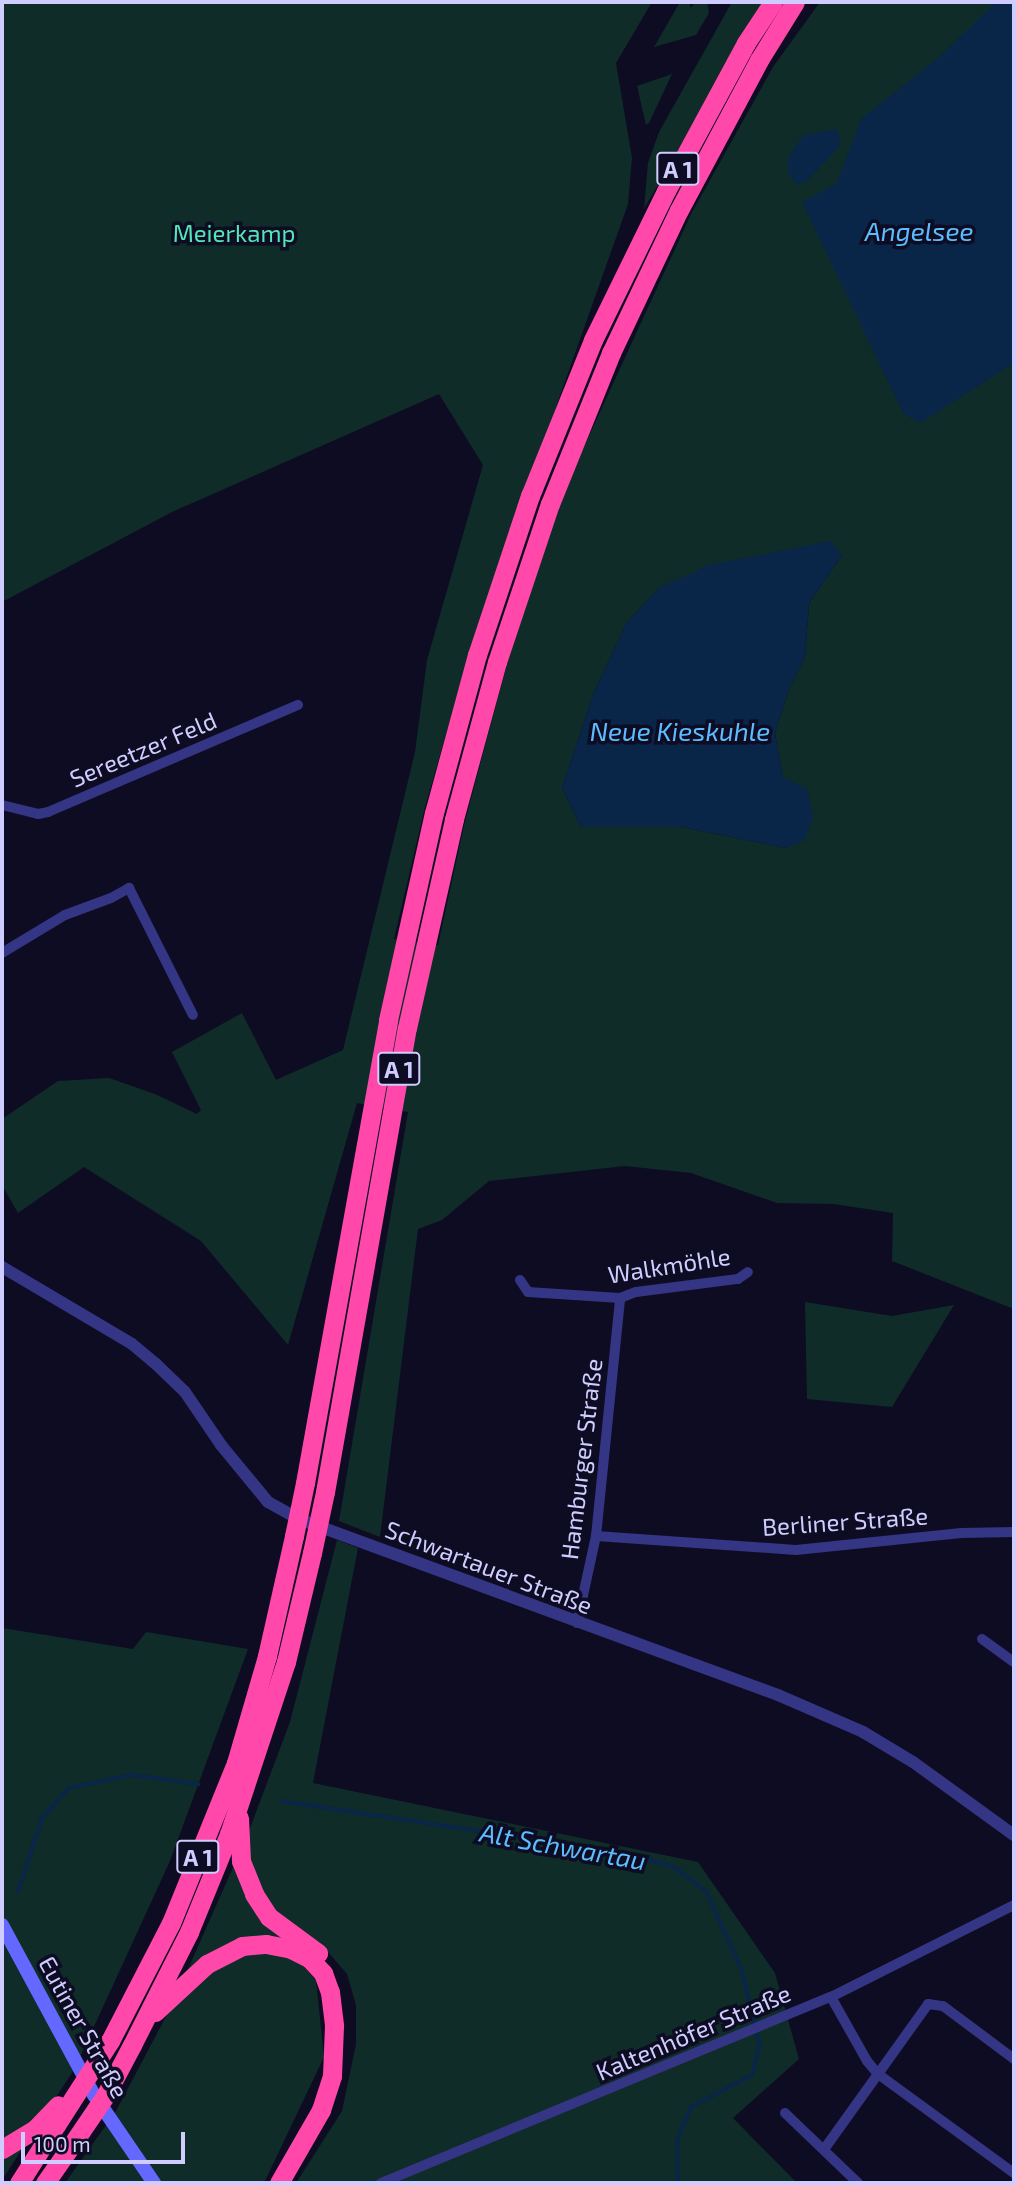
<!DOCTYPE html>
<meta charset="utf-8">
<style>
body{margin:0}
#map{position:relative;width:1016px;height:2185px;overflow:hidden;background:#0e0c22;font-family:"Exo 2",sans-serif}
div>[style]{position:absolute}
.green>*{inset:0;background:#0f2c29}
.water>*{inset:0;background:#092548}
.stream>*{height:3.5px;margin:-1.75px;padding:0 1.75px;transform-origin:1.75px;border-radius:1.75px;background:#092548}
.minor>*{height:10px;margin:-5px;padding:0 5px;transform-origin:5px;border-radius:5px;background:#343584}
.tertiary>*{height:12px;margin:-6px;padding:0 6px;transform-origin:6px;border-radius:6px;background:#343584}
.secondary>*{height:14px;margin:-7px;padding:0 7px;transform-origin:7px;border-radius:7px;background:#6468ff}
.motorway>*{height:19px;margin:-9.5px;padding:0 9.5px;transform-origin:9.5px;border-radius:9.5px;background:#ff48aa}
.motorway-bridge>*{height:19px;margin:-9.5px;padding:0 9.5px;transform-origin:9.5px;border-radius:9.5px;background:#ff48aa}
span{translate:-50% -50%;white-space:nowrap;text-align:center;line-height:1.15;-webkit-text-stroke:7px #0e0c22;paint-order:stroke}
.shield-label span{padding:2px 5px;background:#0e0c22;border:2px solid;border-radius:5px;-webkit-text-stroke-width:0}
.shield-label{font-size:23px;color:#cfcdff;font-weight:700}
.park-label{font-size:24px;color:#52e6b9}
.street-label{font-size:24px;color:#cfcdff}
.water-label{font-size:26px;color:#5bbcff;font-style:italic}
.frame{position:absolute;inset:0;border:4px solid #cfcdff;pointer-events:none}
.scale{position:absolute;left:21px;top:2132px;width:164px;height:32px;box-sizing:border-box;border:4px solid #cfcdff;border-top:0;padding-left:9px;font-size:21px;line-height:24px;white-space:nowrap;color:#cfcdff;-webkit-text-stroke:5px #0e0c22;paint-order:stroke}
</style>
<div id="map">
<div class="green">
<div style="clip-path:polygon(evenodd,2px 2px,652px 2px,616px 63px,632px 158px,628px 204px,473px 641px,425px 807px,394px 939px,438px 945px,465px 821px,507px 664px,555px 510px,691px 214px,773px 67px,820px 2px,1014px 2px,1014px 1309px,892px 1261px,893px 1213px,834px 1204px,777px 1203px,691px 1173px,625px 1166px,489px 1181px,442px 1220px,418px 1229px,380px 1537px,339px 1521px,408px 1112px,357px 1103px,288px 1345px,201px 1241px,84px 1167px,18px 1213px,2px 1185px,2px 1119px,58px 1081px,109px 1078px,155px 1094px,197px 1114px,201px 1110px,172px 1052px,242px 1013px,276px 1080px,343px 1050px,415px 752px,427px 660px,483px 465px,439px 394px,172px 512px,2px 602px,2px 2px,842px 555px,809px 603px,805px 657px,789px 689px,775px 733px,783px 777px,786px 848px,681px 827px,581px 827px,562px 788px,594px 692px,627px 622px,659px 588px,842px 555px)"></div>
<div style="clip-path:polygon(680px 2px,689px 2px,691px 8px,695px 2px,707px 2px,709px 13px,696px 35px,654px 47px)"></div>
<div style="clip-path:polygon(732px 2px,764px 2px,644px 209px,648px 163px,659px 132px)"></div>
<div style="clip-path:polygon(672px 74px,649px 123px,646px 125px,637px 86px)"></div>
<div style="clip-path:polygon(805px 1302px,892px 1316px,954px 1305px,892px 1407px,807px 1399px)"></div>
<div style="clip-path:polygon(337px 1540px,358px 1548px,313px 1783px,698px 1862px,775px 1973px,799px 2059px,733px 2118px,797px 2183px,296px 2183px,342px 2111px,356px 2044px,356px 2005px,347px 1974px,322px 1945px,300px 1963px,316px 1980px,324px 2057px,264px 2183px,65px 2183px,116px 2111px,172px 2005px,247px 1836px,290px 1722px)"></div>
<div style="clip-path:polygon(2px 1628px,133px 1649px,146px 1632px,248px 1649px,170px 1861px,75px 2068px,2px 2180px)"></div>
</div>
<div class="water">
<div style="clip-path:polygon(996px 2px,1014px 2px,1014px 359px,1011px 365px,920px 423px,903px 413px,802px 202px,837px 183px,861px 119px,938px 58px)"></div>
<div style="clip-path:polygon(836px 129px,841px 140px,838px 148px,806px 182px,796px 184px,788px 172px,788px 160px,795px 147px,804px 135px)"></div>
<div style="clip-path:polygon(831px 541px,842px 555px,809px 603px,805px 657px,789px 689px,775px 733px,783px 777px,807px 789px,813px 816px,805px 840px,786px 848px,681px 827px,581px 827px,562px 788px,594px 692px,627px 622px,659px 588px,709px 565px)"></div>
</div>
<div class="stream">
<div style="left:281px;top:1801px;width:355px;rotate:8.6deg"></div>
<div style="left:632px;top:1854px;width:44px;rotate:17.2deg"></div>
<div style="left:674px;top:1867px;width:41px;rotate:37.1deg"></div>
<div style="left:707px;top:1892px;width:85px;rotate:65.8deg"></div>
<div style="left:742px;top:1970px;width:76px;rotate:76.3deg"></div>
<div style="left:760px;top:2044px;width:32px;rotate:103deg"></div>
<div style="left:753px;top:2075px;width:70px;rotate:152deg"></div>
<div style="left:691px;top:2108px;width:34px;rotate:113deg"></div>
<div style="left:678px;top:2139px;width:44px;rotate:90deg"></div>
<div style="left:18px;top:1892px;width:78px;rotate:-72deg"></div>
<div style="left:42px;top:1818px;width:40px;rotate:-48deg"></div>
<div style="left:69px;top:1788px;width:64px;rotate:-11.7deg"></div>
<div style="left:132px;top:1775px;width:67px;rotate:7.8deg"></div>
</div>
<div class="minor">
<div style="left:2px;top:805px;width:37px;rotate:14deg"></div>
<div style="left:38px;top:814px;width:10px;rotate:-11deg"></div>
<div style="left:48px;top:812px;width:272px;rotate:-23.2deg"></div>
<div style="left:2px;top:953px;width:74px;rotate:-31.1deg"></div>
<div style="left:65px;top:915px;width:49px;rotate:-20.3deg"></div>
<div style="left:111px;top:898px;width:21px;rotate:-29deg"></div>
<div style="left:129px;top:888px;width:142px;rotate:63.3deg"></div>
<div style="left:520px;top:1280px;width:14px;rotate:56deg"></div>
<div style="left:528px;top:1292px;width:92px;rotate:3.7deg"></div>
<div style="left:620px;top:1298px;width:17px;rotate:-21deg"></div>
<div style="left:636px;top:1292px;width:103px;rotate:-7.3deg"></div>
<div style="left:738px;top:1279px;width:12px;rotate:-35deg"></div>
<div style="left:596px;top:1536px;width:200px;rotate:4deg"></div>
<div style="left:796px;top:1550px;width:166px;rotate:-5.9deg"></div>
<div style="left:961px;top:1533px;width:53px;rotate:-1.1deg"></div>
<div style="left:577px;top:1623px;width:89px;rotate:-77.7deg"></div>
<div style="left:596px;top:1536px;width:239px;rotate:-84.2deg"></div>
<div style="left:982px;top:1639px;width:39px;rotate:36deg"></div>
<div style="left:831px;top:1997px;width:73px;rotate:60.6deg"></div>
<div style="left:867px;top:2061px;width:17px;rotate:50deg"></div>
<div style="left:878px;top:2074px;width:168px;rotate:36.1deg"></div>
<div style="left:785px;top:2113px;width:101px;rotate:43.8deg"></div>
<div style="left:825px;top:2148px;width:177px;rotate:-54.4deg"></div>
<div style="left:928px;top:2004px;width:15px;rotate:8deg"></div>
<div style="left:943px;top:2006px;width:89px;rotate:36.7deg"></div>
<div style="left:381px;top:2183px;width:487px;rotate:-22.5deg"></div>
<div style="left:831px;top:1997px;width:205px;rotate:-26.7deg"></div>
</div>
<div class="tertiary">
<div style="left:2px;top:1267px;width:151px;rotate:30.6deg"></div>
<div style="left:132px;top:1344px;width:31px;rotate:40deg"></div>
<div style="left:156px;top:1364px;width:40px;rotate:44deg"></div>
<div style="left:185px;top:1392px;width:64px;rotate:55.8deg"></div>
<div style="left:221px;top:1445px;width:74px;rotate:50.5deg"></div>
<div style="left:268px;top:1502px;width:35px;rotate:29deg"></div>
<div style="left:299px;top:1519px;width:510px;rotate:20.17deg"></div>
<div style="left:778px;top:1695px;width:93px;rotate:23.5deg"></div>
<div style="left:863px;top:1732px;width:58px;rotate:31deg"></div>
<div style="left:913px;top:1762px;width:125px;rotate:35.9deg"></div>
</div>
<div class="secondary">
<div style="left:2px;top:1925px;width:193px;rotate:61.6deg"></div>
<div style="left:94px;top:2095px;width:107px;rotate:55.7deg"></div>
</div>
<div class="motorway">
<div style="left:305px;top:1483px;width:470px;rotate:-79.8deg"></div>
<div style="left:388px;top:1020px;width:212px;rotate:-77.5deg"></div>
<div style="left:434px;top:813px;width:164px;rotate:-74.8deg"></div>
<div style="left:477px;top:655px;width:168px;rotate:-71.6deg"></div>
<div style="left:530px;top:496px;width:168px;rotate:-68deg"></div>
<div style="left:593px;top:340px;width:166px;rotate:-63.9deg"></div>
<div style="left:666px;top:191px;width:168px;rotate:-61.6deg"></div>
<div style="left:746px;top:43px;width:49px;rotate:-56.6deg"></div>
<div style="left:325px;top:1492px;width:471px;rotate:-80deg"></div>
<div style="left:407px;top:1028px;width:214px;rotate:-77.3deg"></div>
<div style="left:454px;top:819px;width:163px;rotate:-74.7deg"></div>
<div style="left:497px;top:662px;width:167px;rotate:-71.5deg"></div>
<div style="left:550px;top:504px;width:163px;rotate:-68deg"></div>
<div style="left:611px;top:353px;width:158px;rotate:-64.6deg"></div>
<div style="left:679px;top:210px;width:170px;rotate:-61.9deg"></div>
<div style="left:759px;top:60px;width:68px;rotate:-58.2deg"></div>
<div style="left:239px;top:1818px;width:43px;rotate:87.3deg"></div>
<div style="left:241px;top:1861px;width:35px;rotate:68deg"></div>
<div style="left:254px;top:1894px;width:27px;rotate:57deg"></div>
<div style="left:269px;top:1917px;width:61px;rotate:36.3deg"></div>
<div style="left:155px;top:2012px;width:71px;rotate:-42.7deg"></div>
<div style="left:207px;top:1964px;width:39px;rotate:-27deg"></div>
<div style="left:242px;top:1946px;width:24px;rotate:-5deg"></div>
<div style="left:266px;top:1944px;width:25px;rotate:11deg"></div>
<div style="left:291px;top:1949px;width:20px;rotate:27deg"></div>
<div style="left:309px;top:1958px;width:21px;rotate:47deg"></div>
<div style="left:323px;top:1973px;width:20px;rotate:70deg"></div>
<div style="left:330px;top:1992px;width:34px;rotate:83deg"></div>
<div style="left:334px;top:2026px;width:50px;rotate:92.3deg"></div>
<div style="left:332px;top:2076px;width:36px;rotate:108deg"></div>
<div style="left:321px;top:2110px;width:84px;rotate:119.9deg"></div>
<div style="left:110px;top:2041px;width:133px;rotate:-62.7deg"></div>
<div style="left:171px;top:1923px;width:173px;rotate:-67.9deg"></div>
<div style="left:236px;top:1763px;width:111px;rotate:-73.8deg"></div>
<div style="left:267px;top:1656px;width:123px;rotate:-77.3deg"></div>
<div style="left:132px;top:2045px;width:127px;rotate:-63.2deg"></div>
<div style="left:189px;top:1932px;width:106px;rotate:-67.8deg"></div>
<div style="left:229px;top:1834px;width:181px;rotate:-71.7deg"></div>
<div style="left:286px;top:1662px;width:112px;rotate:-76.6deg"></div>
<div style="left:2px;top:2149px;width:39px;rotate:-31deg"></div>
<div style="left:35px;top:2129px;width:33px;rotate:-46deg"></div>
<div style="left:19px;top:2183px;width:69px;rotate:-57.5deg"></div>
<div style="left:45px;top:2183px;width:49px;rotate:-55deg"></div>
</div>
<div class="motorway-bridge">
<div style="left:294px;top:1536px;width:54px;rotate:-78.3deg"></div>
<div style="left:312px;top:1553px;width:62px;rotate:-78deg"></div>
<div style="left:56px;top:2125px;width:100px;rotate:-57.3deg"></div>
<div style="left:73px;top:2143px;width:57px;rotate:-55.8deg"></div>
<div style="left:105px;top:2096px;width:58px;rotate:-62.1deg"></div>
</div>
<div class="shield-label">
<span style="left:678px;top:169px">A 1</span>
<span style="left:399px;top:1069px">A 1</span>
<span style="left:198px;top:1857px">A 1</span>
</div>
<div class="park-label">
<span style="left:234px;top:233px">Meierkamp</span>
</div>
<div class="street-label">
<span style="left:143px;top:749px;rotate:-23deg">Sereetzer Feld</span>
<span style="left:669px;top:1265px;rotate:-9deg">Walkmöhle</span>
<span style="left:581px;top:1459px;rotate:-83deg">Hamburger Straße</span>
<span style="left:845px;top:1521px;rotate:-4deg">Berliner Straße</span>
<span style="left:489px;top:1567px;rotate:21deg">Schwartauer Straße</span>
<span style="left:84px;top:2027px;rotate:61deg">Eutiner Straße</span>
<span style="left:693px;top:2032px;rotate:-23deg">Kaltenhöfer Straße</span>
</div>
<div class="water-label">
<span style="left:919px;top:231px">Angelsee</span>
<span style="left:680px;top:731px">Neue Kieskuhle</span>
<span style="left:563px;top:1846px;rotate:10deg">Alt Schwartau</span>
</div>
<div class="frame"></div>
<div class="scale">100 m</div>
</div>
